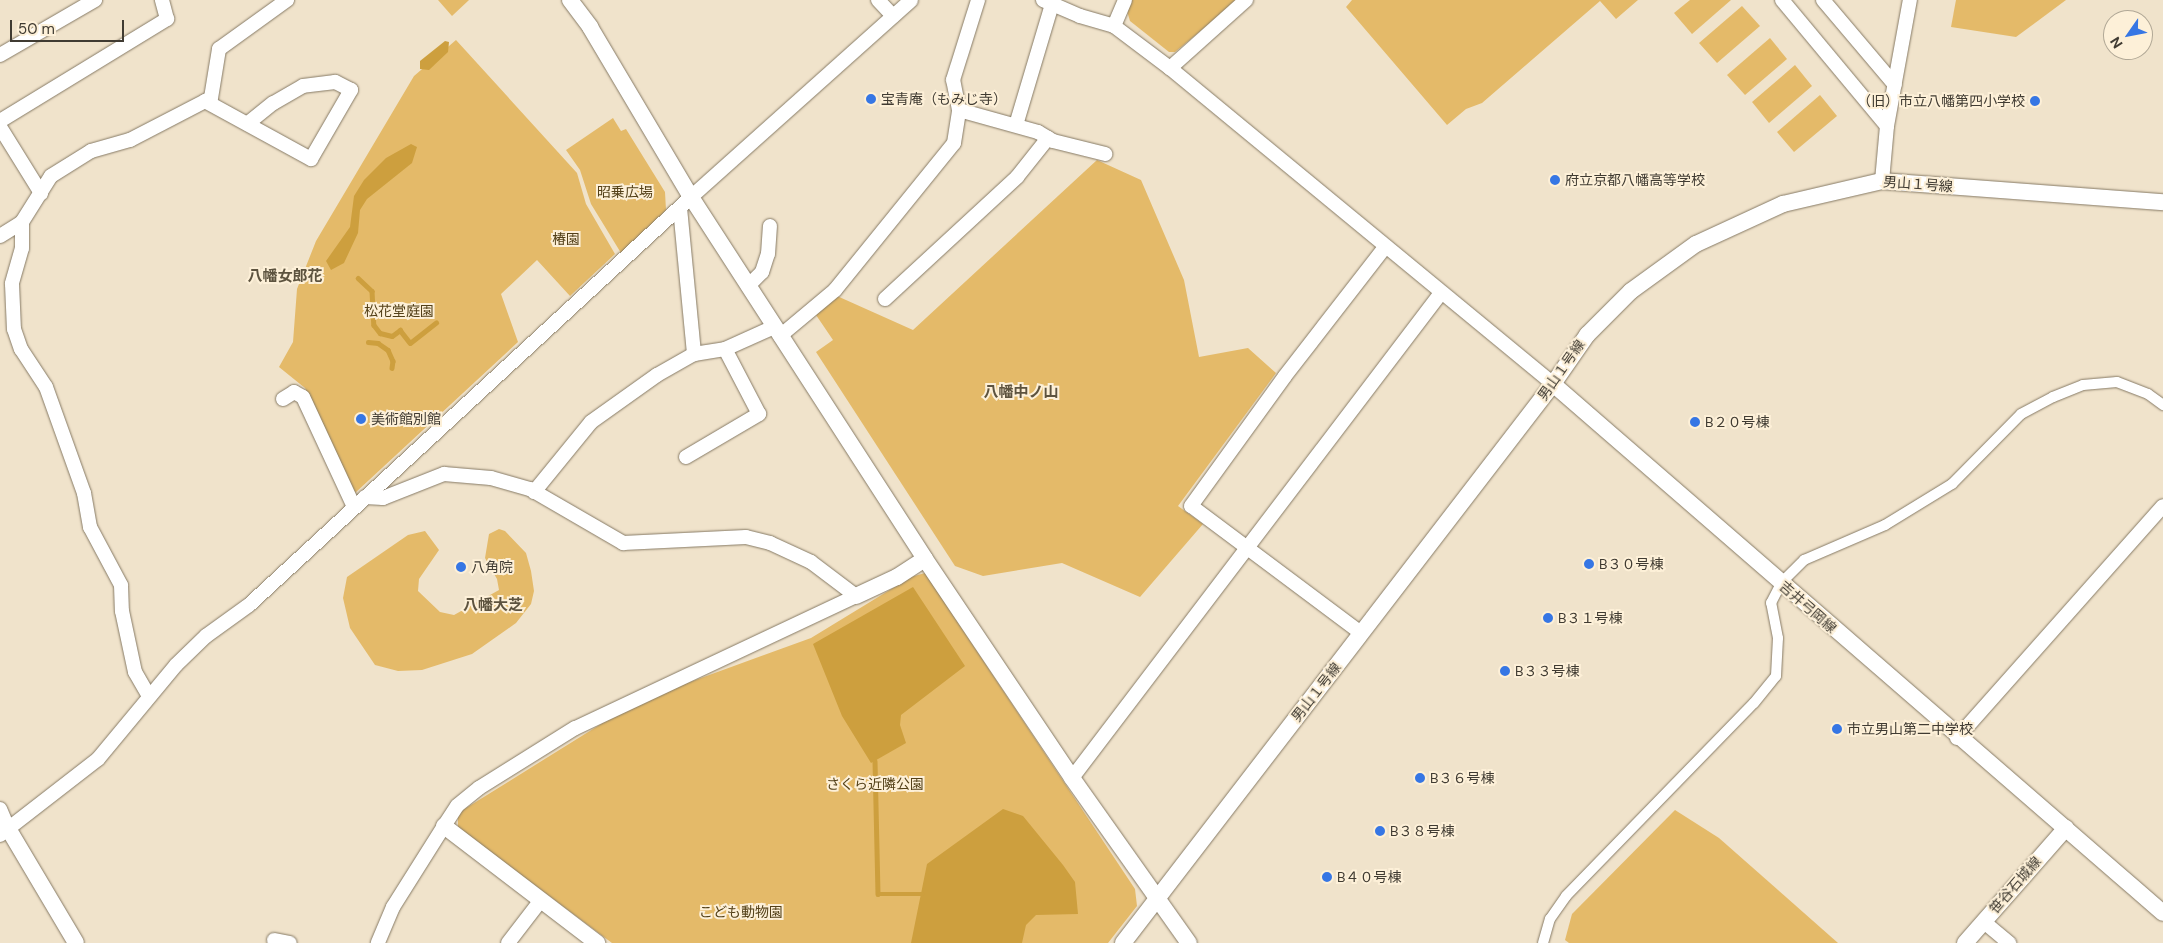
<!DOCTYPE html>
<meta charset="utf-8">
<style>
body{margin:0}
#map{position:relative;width:2163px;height:943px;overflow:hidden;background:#f0e3cb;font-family:"DM Sans","Noto Sans JP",sans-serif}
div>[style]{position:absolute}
.green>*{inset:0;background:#e4ba69}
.water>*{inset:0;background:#cd9f3e}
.stream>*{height:4.5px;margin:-2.25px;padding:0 2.25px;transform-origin:2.25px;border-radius:2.25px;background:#cd9f3e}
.roads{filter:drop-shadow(0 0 1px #867a65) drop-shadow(0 0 1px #867a65)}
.pedestrian>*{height:10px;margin:-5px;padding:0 5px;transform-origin:5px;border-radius:5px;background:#fff}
.minor>*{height:14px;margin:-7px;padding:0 7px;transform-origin:7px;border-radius:7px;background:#fff}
.tertiary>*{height:16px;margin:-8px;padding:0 8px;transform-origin:8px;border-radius:8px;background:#fff}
.dots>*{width:14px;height:14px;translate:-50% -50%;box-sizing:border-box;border:2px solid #fdf0d8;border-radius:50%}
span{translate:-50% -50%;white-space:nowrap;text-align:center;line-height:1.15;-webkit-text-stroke:4px #fdf0d8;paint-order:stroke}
.poi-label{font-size:14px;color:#403b32}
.left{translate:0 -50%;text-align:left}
.right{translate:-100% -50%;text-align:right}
.street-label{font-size:14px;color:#403b32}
.park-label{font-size:14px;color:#534018}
.neighbourhood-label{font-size:15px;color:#5d533f;font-weight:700}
.north{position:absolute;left:2103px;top:10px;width:50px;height:50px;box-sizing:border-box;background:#fdf0d8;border:1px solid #b1a896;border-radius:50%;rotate:237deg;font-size:14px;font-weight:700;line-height:20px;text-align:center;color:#403b32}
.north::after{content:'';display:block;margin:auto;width:18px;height:22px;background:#3676e4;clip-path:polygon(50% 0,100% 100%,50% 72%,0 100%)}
.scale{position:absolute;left:10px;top:20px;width:114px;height:22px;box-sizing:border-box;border:2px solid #403b32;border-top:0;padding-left:6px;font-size:15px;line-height:18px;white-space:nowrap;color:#403b32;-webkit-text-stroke:4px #fdf0d8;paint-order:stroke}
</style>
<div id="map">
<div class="green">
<div style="clip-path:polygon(438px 0,469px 0,452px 16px)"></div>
<div style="clip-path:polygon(1132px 0,1238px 0,1175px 52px,1169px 52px,1130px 21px,1127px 11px)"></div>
<div style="clip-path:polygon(1352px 0,1638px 0,1616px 19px,1600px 1px,1482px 103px,1466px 109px,1447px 125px,1346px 7px)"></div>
<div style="clip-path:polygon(1690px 0,1731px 0,1692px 34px,1674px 13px)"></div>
<div style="clip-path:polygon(1956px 0,2066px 0,2016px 37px,1951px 27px)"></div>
<div style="clip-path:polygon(1742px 6px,1760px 26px,1717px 63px,1699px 43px)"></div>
<div style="clip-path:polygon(1770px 38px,1787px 59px,1745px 95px,1727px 75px)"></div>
<div style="clip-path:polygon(456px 40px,577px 173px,586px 204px,615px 254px,570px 296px,537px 260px,501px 294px,518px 342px,355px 493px,305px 388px,279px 367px,293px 342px,297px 289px,316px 241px,414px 76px)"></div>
<div style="clip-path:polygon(1795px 65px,1812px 86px,1769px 123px,1752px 102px)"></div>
<div style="clip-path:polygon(1820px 95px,1837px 116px,1794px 152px,1777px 132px)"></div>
<div style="clip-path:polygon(613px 118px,621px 131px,626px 129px,665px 192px,666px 210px,621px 253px,591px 204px,580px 170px,566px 150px)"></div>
<div style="clip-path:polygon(1097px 160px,1141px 180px,1184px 280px,1199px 357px,1248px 348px,1276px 373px,1178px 506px,1203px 524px,1140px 597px,1062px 563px,983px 576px,955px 566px,816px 352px,833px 340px,816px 315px,837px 296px,913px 330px)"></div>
<div style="clip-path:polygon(499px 529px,505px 531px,526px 553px,531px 571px,534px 591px,531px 604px,516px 623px,472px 654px,422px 670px,398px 671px,375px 665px,350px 628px,343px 598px,347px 577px,408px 535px,425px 531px,439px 550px,419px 579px,418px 591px,440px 612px,454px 615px,499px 590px,497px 579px,485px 558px,489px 534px)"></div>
<div style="clip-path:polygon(925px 573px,1135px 889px,1137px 906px,1108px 943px,612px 943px,458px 828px,458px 813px,638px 701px,811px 638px,911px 577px)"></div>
<div style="clip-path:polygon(1675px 810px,1719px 838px,1838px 943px,1569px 943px,1565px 940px,1572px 914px)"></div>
</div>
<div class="water">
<div style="clip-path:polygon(445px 41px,449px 42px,448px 52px,429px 70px,420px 69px,420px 61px)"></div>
<div style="clip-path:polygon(411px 144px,417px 147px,412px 163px,367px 199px,360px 210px,358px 233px,344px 263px,331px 270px,326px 261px,350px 227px,354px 196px,364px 180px,386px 158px)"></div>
<div style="clip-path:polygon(913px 587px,965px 666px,901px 715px,900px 725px,906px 743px,871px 763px,842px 716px,813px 644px)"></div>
<div style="clip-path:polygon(1003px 809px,1023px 816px,1063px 865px,1075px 882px,1078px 914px,1036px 915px,1026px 925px,1022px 943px,911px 943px,927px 864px)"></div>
</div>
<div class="stream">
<div style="left:358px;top:278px;width:19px;rotate:43deg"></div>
<div style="left:372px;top:291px;width:34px;rotate:87deg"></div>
<div style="left:374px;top:325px;width:10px;rotate:53deg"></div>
<div style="left:380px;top:333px;width:12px;rotate:14deg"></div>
<div style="left:392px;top:336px;width:10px;rotate:-37deg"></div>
<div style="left:400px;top:330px;width:16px;rotate:52deg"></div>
<div style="left:410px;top:343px;width:33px;rotate:-38deg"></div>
<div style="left:368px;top:342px;width:10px;rotate:6deg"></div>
<div style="left:378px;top:343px;width:12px;rotate:35deg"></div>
<div style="left:388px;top:350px;width:12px;rotate:66deg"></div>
<div style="left:393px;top:361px;width:7px;rotate:98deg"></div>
<div style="left:875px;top:761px;width:133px;rotate:88.7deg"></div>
<div style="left:878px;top:894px;width:45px"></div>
</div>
<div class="roads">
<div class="pedestrian">
<div style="left:1543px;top:943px;width:25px;rotate:-74deg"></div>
<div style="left:1550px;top:919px;width:28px;rotate:-55deg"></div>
<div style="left:1566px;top:896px;width:269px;rotate:-45.8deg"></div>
<div style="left:1754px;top:703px;width:35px;rotate:-51deg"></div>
<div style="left:1776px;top:676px;width:38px;rotate:-87deg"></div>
<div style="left:1778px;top:638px;width:36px;rotate:-101deg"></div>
<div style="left:1771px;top:603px;width:22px;rotate:-63deg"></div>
<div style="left:1781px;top:583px;width:33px;rotate:-45deg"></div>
<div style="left:1804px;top:560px;width:88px;rotate:-23.4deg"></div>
<div style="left:1885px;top:525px;width:79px;rotate:-31.5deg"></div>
<div style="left:1952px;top:484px;width:98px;rotate:-45.4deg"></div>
<div style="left:2021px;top:414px;width:36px;rotate:-28deg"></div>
<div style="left:2053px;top:397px;width:32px;rotate:-22deg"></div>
<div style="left:2083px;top:385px;width:34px;rotate:-5deg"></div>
<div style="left:2117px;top:382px;width:33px;rotate:21deg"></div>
<div style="left:2148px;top:394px;width:19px;rotate:36deg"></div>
</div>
<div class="minor">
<div style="left:878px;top:0;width:22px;rotate:47deg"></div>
<div style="left:1043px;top:0;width:40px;rotate:23.4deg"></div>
<div style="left:1080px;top:16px;width:35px;rotate:16deg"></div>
<div style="left:1114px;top:26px;width:70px;rotate:36.9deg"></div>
<div style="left:1170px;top:68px;width:497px;rotate:39.5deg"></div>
<div style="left:1782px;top:0;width:164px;rotate:50.2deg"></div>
<div style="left:1823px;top:0;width:111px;rotate:49.7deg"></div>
<div style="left:1114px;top:26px;width:28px;rotate:-67deg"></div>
<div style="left:0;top:55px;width:110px;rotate:-30.1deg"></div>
<div style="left:1170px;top:68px;width:102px;rotate:-41.8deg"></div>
<div style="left:205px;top:101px;width:121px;rotate:28.7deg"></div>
<div style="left:311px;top:159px;width:80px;rotate:-59.9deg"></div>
<div style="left:351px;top:90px;width:18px;rotate:-153deg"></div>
<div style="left:335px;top:82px;width:32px;rotate:173deg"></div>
<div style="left:303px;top:86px;width:34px;rotate:150deg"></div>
<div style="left:273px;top:103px;width:33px;rotate:141deg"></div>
<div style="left:959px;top:110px;width:82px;rotate:15.6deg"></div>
<div style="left:1038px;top:132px;width:17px;rotate:31deg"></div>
<div style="left:1053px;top:141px;width:54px;rotate:14deg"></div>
<div style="left:0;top:121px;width:196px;rotate:-31.4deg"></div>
<div style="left:167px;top:19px;width:20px;rotate:-105deg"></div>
<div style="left:1016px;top:125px;width:126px;rotate:-73.4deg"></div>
<div style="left:0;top:127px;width:78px;rotate:58.2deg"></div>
<div style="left:1882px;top:181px;width:55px;rotate:-84.8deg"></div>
<div style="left:1887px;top:126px;width:128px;rotate:-79.7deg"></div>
<div style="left:680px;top:208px;width:147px;rotate:84.5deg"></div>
<div style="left:22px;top:222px;width:26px;rotate:90deg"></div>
<div style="left:22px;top:248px;width:37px;rotate:106deg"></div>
<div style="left:12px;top:284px;width:45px;rotate:87.5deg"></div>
<div style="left:14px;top:329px;width:21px;rotate:71deg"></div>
<div style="left:21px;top:349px;width:45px;rotate:56.7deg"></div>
<div style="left:46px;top:387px;width:113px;rotate:70.3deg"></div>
<div style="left:84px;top:493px;width:35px;rotate:80deg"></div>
<div style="left:90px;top:527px;width:66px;rotate:61.9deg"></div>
<div style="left:121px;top:585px;width:26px;rotate:88deg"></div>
<div style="left:122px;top:611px;width:62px;rotate:78deg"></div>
<div style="left:135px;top:672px;width:28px;rotate:60deg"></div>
<div style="left:0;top:236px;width:26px;rotate:-32deg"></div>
<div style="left:22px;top:222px;width:54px;rotate:-57.8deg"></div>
<div style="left:51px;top:176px;width:47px;rotate:-32deg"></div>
<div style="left:91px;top:151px;width:41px;rotate:-15.8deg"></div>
<div style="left:130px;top:140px;width:91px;rotate:-27.4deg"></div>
<div style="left:211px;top:98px;width:50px;rotate:-80.7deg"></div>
<div style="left:219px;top:49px;width:84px;rotate:-35.8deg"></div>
<div style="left:748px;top:286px;width:20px;rotate:-45deg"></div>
<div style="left:762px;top:272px;width:19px;rotate:-72deg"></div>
<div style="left:768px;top:254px;width:28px;rotate:-86deg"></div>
<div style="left:885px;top:299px;width:180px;rotate:-42.7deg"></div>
<div style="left:1017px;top:177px;width:50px;rotate:-51.5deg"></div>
<div style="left:780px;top:336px;width:72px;rotate:-39.9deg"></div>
<div style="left:835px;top:290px;width:189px;rotate:-51deg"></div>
<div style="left:954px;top:143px;width:33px;rotate:-81deg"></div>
<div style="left:959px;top:110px;width:31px;rotate:-101deg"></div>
<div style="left:953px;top:80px;width:84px;rotate:-72.6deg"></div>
<div style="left:283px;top:399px;width:13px;rotate:-32deg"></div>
<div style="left:294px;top:392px;width:10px;rotate:29deg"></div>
<div style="left:303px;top:397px;width:121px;rotate:65.1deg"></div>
<div style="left:686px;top:457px;width:85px;rotate:-30.5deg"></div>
<div style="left:759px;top:414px;width:73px;rotate:-117.6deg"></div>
<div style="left:534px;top:492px;width:90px;rotate:-50.8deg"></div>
<div style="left:591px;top:422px;width:81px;rotate:-35.5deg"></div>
<div style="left:657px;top:375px;width:43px;rotate:-29.6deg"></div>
<div style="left:694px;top:354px;width:31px;rotate:-9deg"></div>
<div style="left:725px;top:349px;width:54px;rotate:-24.2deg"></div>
<div style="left:365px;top:497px;width:18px;rotate:3deg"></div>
<div style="left:383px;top:498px;width:66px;rotate:-21.5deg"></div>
<div style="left:444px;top:474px;width:47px;rotate:4.9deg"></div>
<div style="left:491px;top:478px;width:41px;rotate:15.8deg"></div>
<div style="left:530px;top:489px;width:108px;rotate:30.1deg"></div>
<div style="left:623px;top:543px;width:123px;rotate:-2.8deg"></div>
<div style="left:746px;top:537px;width:25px;rotate:14deg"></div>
<div style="left:770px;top:543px;width:45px;rotate:24.9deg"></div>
<div style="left:811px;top:562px;width:56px;rotate:37.1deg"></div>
<div style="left:856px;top:596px;width:310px;rotate:154.8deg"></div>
<div style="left:575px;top:728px;width:113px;rotate:148deg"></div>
<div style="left:479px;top:788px;width:28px;rotate:141deg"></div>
<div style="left:457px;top:806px;width:24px;rotate:123deg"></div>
<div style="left:444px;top:826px;width:96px;rotate:122.2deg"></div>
<div style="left:393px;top:907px;width:39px;rotate:113deg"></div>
<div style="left:1361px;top:633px;width:212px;rotate:-143.2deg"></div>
<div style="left:1191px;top:506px;width:160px;rotate:-54.1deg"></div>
<div style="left:1285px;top:376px;width:163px;rotate:-52.2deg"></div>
<div style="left:1957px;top:738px;width:310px;rotate:-48.4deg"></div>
<div style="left:1072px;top:778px;width:609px;rotate:-52.74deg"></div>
<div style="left:0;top:809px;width:23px;rotate:67deg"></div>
<div style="left:0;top:835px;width:124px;rotate:-37.8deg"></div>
<div style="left:98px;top:759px;width:122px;rotate:-50.3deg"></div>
<div style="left:176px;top:665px;width:42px;rotate:-44deg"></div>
<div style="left:206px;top:636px;width:53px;rotate:-35.8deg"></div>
<div style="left:249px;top:605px;width:602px;rotate:-42.71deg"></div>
<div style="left:691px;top:197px;width:295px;rotate:-41.8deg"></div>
<div style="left:1984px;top:922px;width:33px;rotate:40deg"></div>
<div style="left:274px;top:940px;width:16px;rotate:11deg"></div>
<div style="left:508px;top:943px;width:54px;rotate:-52.5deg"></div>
</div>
<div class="tertiary">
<div style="left:570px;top:0;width:34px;rotate:53deg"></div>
<div style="left:590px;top:27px;width:198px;rotate:59.3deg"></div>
<div style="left:691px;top:197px;width:431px;rotate:57.1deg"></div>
<div style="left:925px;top:559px;width:264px;rotate:56.1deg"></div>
<div style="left:1072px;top:778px;width:202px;rotate:54.7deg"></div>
<div style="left:1553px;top:384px;width:807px;rotate:40.93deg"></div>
<div style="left:856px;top:596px;width:45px;rotate:-24.9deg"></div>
<div style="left:897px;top:577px;width:33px;rotate:-33deg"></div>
<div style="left:444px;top:826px;width:193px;rotate:37.4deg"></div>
<div style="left:9px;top:830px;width:131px;rotate:59.3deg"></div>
<div style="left:1123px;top:943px;width:705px;rotate:-52.43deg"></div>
<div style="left:1553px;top:384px;width:60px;rotate:-55.2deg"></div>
<div style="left:1587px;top:335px;width:62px;rotate:-45deg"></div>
<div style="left:1631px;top:291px;width:80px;rotate:-35.9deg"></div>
<div style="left:1696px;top:244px;width:96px;rotate:-24.7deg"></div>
<div style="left:1783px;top:204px;width:102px;rotate:-13.1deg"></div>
<div style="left:1882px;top:181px;width:282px;rotate:4.3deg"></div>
<div style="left:1965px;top:943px;width:153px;rotate:-48.7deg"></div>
</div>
</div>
<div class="dots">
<div style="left:871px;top:99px;background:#3676e4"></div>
<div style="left:2035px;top:101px;background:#3676e4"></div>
<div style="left:1555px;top:180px;background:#3676e4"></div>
<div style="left:361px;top:419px;background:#3676e4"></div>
<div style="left:1695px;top:422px;background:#3676e4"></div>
<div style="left:1589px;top:564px;background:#3676e4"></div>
<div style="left:461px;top:567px;background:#3676e4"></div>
<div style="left:1548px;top:618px;background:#3676e4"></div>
<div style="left:1505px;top:671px;background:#3676e4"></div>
<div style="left:1837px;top:729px;background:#3676e4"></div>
<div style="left:1420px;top:778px;background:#3676e4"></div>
<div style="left:1380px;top:831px;background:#3676e4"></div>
<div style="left:1327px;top:877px;background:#3676e4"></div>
</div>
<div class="poi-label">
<span class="left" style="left:881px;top:99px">宝青庵（もみじ寺）</span>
<span class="right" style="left:2025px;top:101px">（旧）市立八幡第四小学校</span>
<span class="left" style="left:1565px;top:180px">府立京都八幡高等学校</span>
<span class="left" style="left:371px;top:419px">美術館別館</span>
<span class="left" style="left:1705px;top:422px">B２０号棟</span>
<span class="left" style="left:1599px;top:564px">B３０号棟</span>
<span class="left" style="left:471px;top:567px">八角院</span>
<span class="left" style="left:1558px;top:618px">B３１号棟</span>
<span class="left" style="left:1515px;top:671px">B３３号棟</span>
<span class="left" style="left:1847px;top:729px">市立男山第二中学校</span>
<span class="left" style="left:1430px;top:778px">B３６号棟</span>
<span class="left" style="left:1390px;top:831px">B３８号棟</span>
<span class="left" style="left:1337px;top:877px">B４０号棟</span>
</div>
<div class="street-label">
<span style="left:1918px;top:184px;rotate:4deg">男山１号線</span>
<span style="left:1561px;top:370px;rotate:-55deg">男山１号線</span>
<span style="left:1808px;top:607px;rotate:41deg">吉井弓岡線</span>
<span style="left:1316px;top:692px;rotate:-52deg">男山１号線</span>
<span style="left:2015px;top:885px;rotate:-49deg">笹谷石城線</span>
</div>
<div class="park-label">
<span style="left:625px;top:192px">昭乗広場</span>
<span style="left:566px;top:239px">椿園</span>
<span style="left:399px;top:311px">松花堂庭園</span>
<span style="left:875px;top:784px">さくら近隣公園</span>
<span style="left:741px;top:912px">こども動物園</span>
</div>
<div class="neighbourhood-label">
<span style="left:285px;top:277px">八幡女郎花</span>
<span style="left:1021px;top:393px">八幡中ノ山</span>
<span style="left:493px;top:606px">八幡大芝</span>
</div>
<div class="north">N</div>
<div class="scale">50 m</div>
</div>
